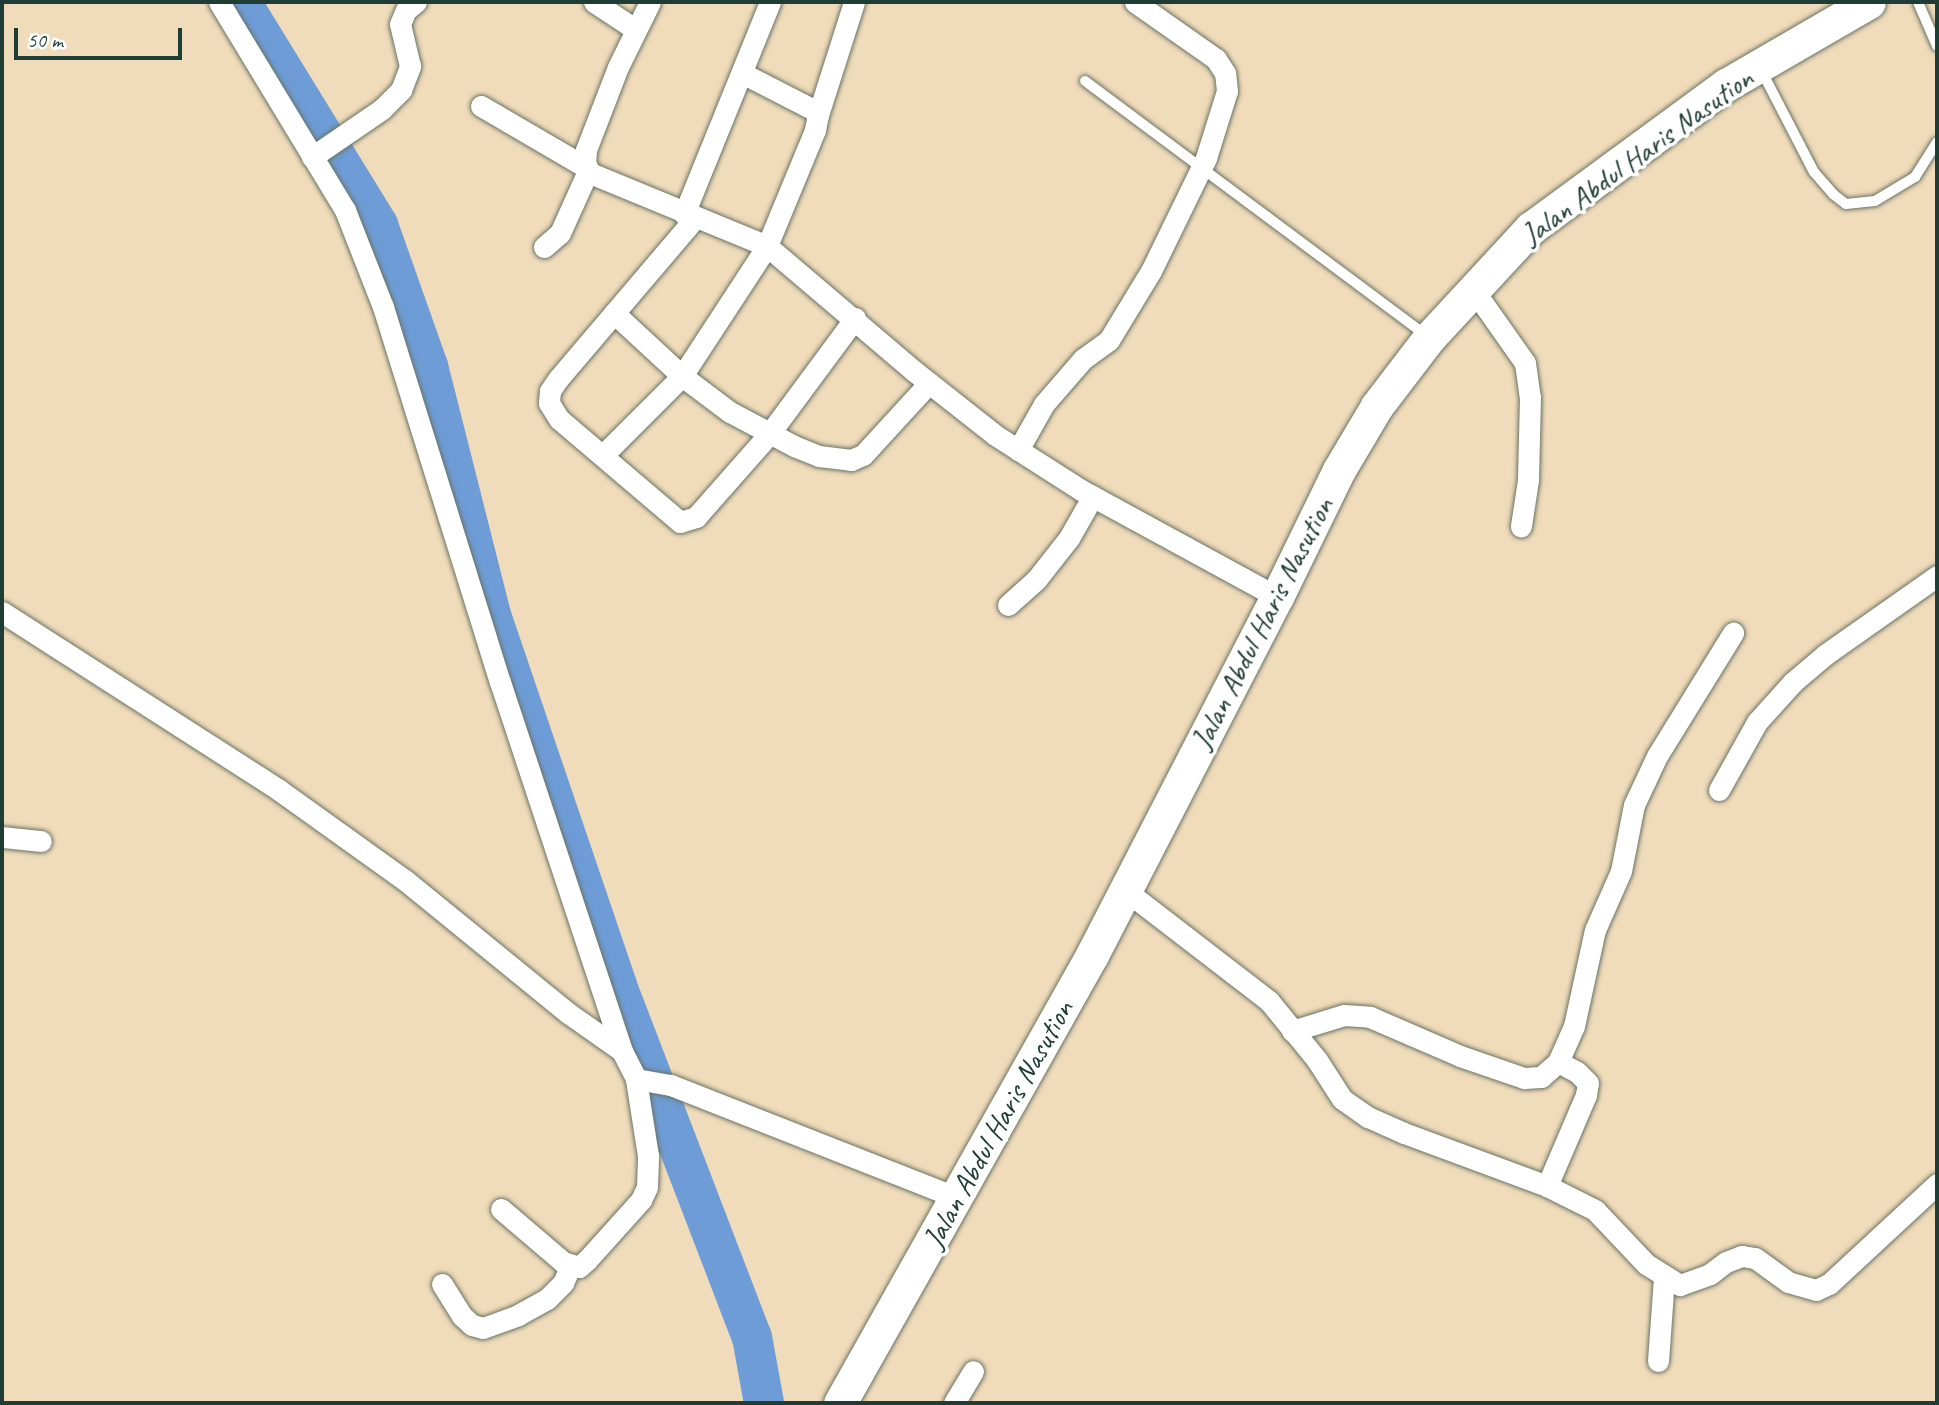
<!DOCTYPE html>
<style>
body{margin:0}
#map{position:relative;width:1939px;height:1405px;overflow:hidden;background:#f0dbba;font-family:Caveat,sans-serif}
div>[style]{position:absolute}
.river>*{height:40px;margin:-20px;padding:0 20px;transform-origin:20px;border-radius:20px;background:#6e9cd6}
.roads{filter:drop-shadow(0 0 2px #687463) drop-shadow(0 0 2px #687463)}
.service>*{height:10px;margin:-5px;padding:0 5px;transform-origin:5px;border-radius:5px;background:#fff}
.minor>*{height:21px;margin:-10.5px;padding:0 10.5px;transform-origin:10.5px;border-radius:10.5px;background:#fff}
.primary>*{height:33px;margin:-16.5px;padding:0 16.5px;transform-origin:16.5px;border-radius:16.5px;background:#fff}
span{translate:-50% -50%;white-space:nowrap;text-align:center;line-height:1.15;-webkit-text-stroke:7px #fff;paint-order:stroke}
.street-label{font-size:30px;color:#1f3d34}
.frame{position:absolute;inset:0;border:4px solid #1f3d34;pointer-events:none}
.scale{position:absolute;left:14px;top:28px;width:168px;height:32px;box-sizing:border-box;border:4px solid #1f3d34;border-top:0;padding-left:9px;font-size:21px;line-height:24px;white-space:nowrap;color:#1f3d34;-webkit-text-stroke:5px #fff;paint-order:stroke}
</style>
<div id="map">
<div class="river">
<div style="left:241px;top:2px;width:262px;rotate:58.4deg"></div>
<div style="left:378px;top:225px;width:150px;rotate:70.5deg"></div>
<div style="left:428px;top:366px;width:257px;rotate:75.8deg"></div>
<div style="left:491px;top:615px;width:392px;rotate:71.2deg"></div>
<div style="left:617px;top:986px;width:376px;rotate:69deg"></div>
<div style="left:752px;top:1337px;width:67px;rotate:79.7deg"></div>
</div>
<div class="roads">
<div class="service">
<div style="left:1918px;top:2px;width:48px;rotate:66.6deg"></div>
<div style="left:1760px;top:68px;width:117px;rotate:62.6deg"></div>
<div style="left:1814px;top:172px;width:29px;rotate:49deg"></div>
<div style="left:1833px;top:194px;width:16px;rotate:38deg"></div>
<div style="left:1846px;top:204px;width:29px;rotate:-6deg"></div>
<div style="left:1875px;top:201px;width:47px;rotate:-31deg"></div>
<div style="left:1915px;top:177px;width:41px;rotate:-57.8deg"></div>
<div style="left:1085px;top:81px;width:427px;rotate:36.7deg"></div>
</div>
<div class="minor">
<div style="left:219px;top:2px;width:243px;rotate:58.8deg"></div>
<div style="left:345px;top:210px;width:104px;rotate:68.6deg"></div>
<div style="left:383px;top:307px;width:393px;rotate:72.7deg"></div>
<div style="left:500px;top:682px;width:389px;rotate:71.7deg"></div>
<div style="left:594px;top:2px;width:49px;rotate:33.4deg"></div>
<div style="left:650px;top:2px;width:72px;rotate:116.2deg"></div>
<div style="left:618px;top:67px;width:89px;rotate:111.1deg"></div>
<div style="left:586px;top:150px;width:13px;rotate:94deg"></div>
<div style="left:585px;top:163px;width:11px;rotate:63deg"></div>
<div style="left:590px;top:173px;width:191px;rotate:22.4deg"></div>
<div style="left:767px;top:246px;width:193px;rotate:40.4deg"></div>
<div style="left:914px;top:371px;width:103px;rotate:38.3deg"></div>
<div style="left:995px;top:435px;width:102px;rotate:32.6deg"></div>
<div style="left:1081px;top:490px;width:223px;rotate:28.6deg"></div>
<div style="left:481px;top:106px;width:123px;rotate:30.3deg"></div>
<div style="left:818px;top:115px;width:119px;rotate:-72.3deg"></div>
<div style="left:312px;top:157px;width:85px;rotate:-34.4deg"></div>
<div style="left:382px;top:109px;width:27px;rotate:-45deg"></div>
<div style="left:401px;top:90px;width:26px;rotate:-69deg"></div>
<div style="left:410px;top:66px;width:43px;rotate:-103.4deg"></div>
<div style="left:400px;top:24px;width:15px;rotate:-67deg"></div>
<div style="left:406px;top:10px;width:13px;rotate:-39deg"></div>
<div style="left:684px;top:214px;width:229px;rotate:-67.9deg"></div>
<div style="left:695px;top:218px;width:211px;rotate:130.4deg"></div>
<div style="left:558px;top:379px;width:14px;rotate:124deg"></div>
<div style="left:550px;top:391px;width:12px;rotate:95deg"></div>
<div style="left:549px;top:403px;width:19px;rotate:58deg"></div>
<div style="left:559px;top:419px;width:159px;rotate:40.4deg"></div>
<div style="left:680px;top:522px;width:17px;rotate:-17deg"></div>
<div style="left:696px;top:517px;width:112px;rotate:-48.6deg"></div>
<div style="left:770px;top:433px;width:143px;rotate:-53.5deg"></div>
<div style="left:544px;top:247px;width:21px;rotate:-41deg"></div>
<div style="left:560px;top:233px;width:68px;rotate:-65.7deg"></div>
<div style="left:1475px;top:292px;width:87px;rotate:54.8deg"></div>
<div style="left:1525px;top:363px;width:34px;rotate:82deg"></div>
<div style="left:1530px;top:397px;width:83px;rotate:91.4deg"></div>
<div style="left:1528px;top:480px;width:47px;rotate:98.7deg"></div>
<div style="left:614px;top:313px;width:93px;rotate:42.8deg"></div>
<div style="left:682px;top:376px;width:60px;rotate:36.9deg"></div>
<div style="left:730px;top:412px;width:72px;rotate:28deg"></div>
<div style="left:794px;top:446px;width:27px;rotate:22deg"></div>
<div style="left:819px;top:456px;width:32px;rotate:7deg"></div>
<div style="left:851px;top:460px;width:13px;rotate:-23deg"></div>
<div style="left:863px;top:455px;width:98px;rotate:-47.5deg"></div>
<div style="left:1018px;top:450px;width:53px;rotate:-60.5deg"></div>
<div style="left:1044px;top:404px;width:60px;rotate:-49.1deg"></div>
<div style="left:1083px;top:359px;width:32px;rotate:-36deg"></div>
<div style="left:1109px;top:340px;width:81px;rotate:-58.7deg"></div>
<div style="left:1151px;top:271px;width:126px;rotate:-64deg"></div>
<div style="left:1206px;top:158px;width:70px;rotate:-72.6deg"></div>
<div style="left:1227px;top:91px;width:18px;rotate:-96deg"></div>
<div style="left:1225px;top:73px;width:17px;rotate:-123deg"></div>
<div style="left:1216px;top:59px;width:99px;rotate:-144.9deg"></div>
<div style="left:603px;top:455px;width:112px;rotate:-45deg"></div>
<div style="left:682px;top:376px;width:155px;rotate:-56.8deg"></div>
<div style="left:767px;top:246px;width:126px;rotate:-67.5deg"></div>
<div style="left:815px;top:130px;width:15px;rotate:-79deg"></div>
<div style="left:818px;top:115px;width:6px;rotate:-129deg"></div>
<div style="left:814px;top:110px;width:81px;rotate:-152.8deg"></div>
<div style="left:1008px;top:605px;width:38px;rotate:-42deg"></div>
<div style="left:1036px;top:580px;width:53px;rotate:-51.8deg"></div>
<div style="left:1069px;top:538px;width:48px;rotate:-60.3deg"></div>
<div style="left:2px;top:612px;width:329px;rotate:32.7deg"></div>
<div style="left:279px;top:790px;width:156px;rotate:35.6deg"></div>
<div style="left:406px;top:881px;width:209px;rotate:39.2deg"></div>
<div style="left:568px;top:1013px;width:66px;rotate:35.1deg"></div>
<div style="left:622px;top:1051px;width:31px;rotate:63deg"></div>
<div style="left:636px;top:1079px;width:36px;rotate:10deg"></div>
<div style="left:671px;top:1085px;width:308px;rotate:21.5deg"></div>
<div style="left:1719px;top:790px;width:78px;rotate:-60.8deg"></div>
<div style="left:1757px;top:722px;width:54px;rotate:-48deg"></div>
<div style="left:1793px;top:682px;width:43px;rotate:-40.3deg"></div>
<div style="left:1826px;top:654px;width:136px;rotate:-35.1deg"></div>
<div style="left:2px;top:837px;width:39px;rotate:6deg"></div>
<div style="left:1125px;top:890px;width:182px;rotate:37.6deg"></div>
<div style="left:1269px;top:1001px;width:76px;rotate:50.9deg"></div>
<div style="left:1317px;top:1060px;width:46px;rotate:57.3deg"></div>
<div style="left:1342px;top:1099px;width:32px;rotate:35deg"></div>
<div style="left:1368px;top:1117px;width:39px;rotate:24deg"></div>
<div style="left:1404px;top:1133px;width:153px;rotate:20.3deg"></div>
<div style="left:1547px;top:1186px;width:54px;rotate:26.6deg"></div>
<div style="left:1595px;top:1210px;width:74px;rotate:46.6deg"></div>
<div style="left:1646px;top:1264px;width:40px;rotate:32deg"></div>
<div style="left:1680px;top:1285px;width:32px;rotate:-20deg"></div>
<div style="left:1710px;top:1274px;width:20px;rotate:-37deg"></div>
<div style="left:1726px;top:1262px;width:17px;rotate:-21deg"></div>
<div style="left:1742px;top:1256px;width:13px;rotate:9deg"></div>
<div style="left:1755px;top:1258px;width:41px;rotate:36deg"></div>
<div style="left:1788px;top:1282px;width:29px;rotate:16deg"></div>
<div style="left:1816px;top:1290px;width:14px;rotate:-25deg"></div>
<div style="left:1829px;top:1284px;width:147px;rotate:-42.8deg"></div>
<div style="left:1292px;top:1031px;width:54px;rotate:-17.1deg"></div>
<div style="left:1344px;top:1015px;width:26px;rotate:4deg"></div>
<div style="left:1370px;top:1017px;width:98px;rotate:23.4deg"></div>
<div style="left:1460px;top:1056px;width:68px;rotate:19deg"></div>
<div style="left:1524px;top:1078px;width:17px;rotate:-3deg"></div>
<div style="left:1541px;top:1077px;width:23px;rotate:-41deg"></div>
<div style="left:1547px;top:1186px;width:99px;rotate:-66.8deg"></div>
<div style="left:1586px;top:1095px;width:12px;rotate:-81deg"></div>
<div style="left:1588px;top:1083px;width:16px;rotate:-135deg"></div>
<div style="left:1577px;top:1072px;width:21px;rotate:-152deg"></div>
<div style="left:1558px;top:1062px;width:39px;rotate:-66deg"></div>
<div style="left:1574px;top:1026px;width:98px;rotate:-77.7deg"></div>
<div style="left:1595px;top:930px;width:64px;rotate:-66.2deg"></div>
<div style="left:1621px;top:871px;width:67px;rotate:-78.9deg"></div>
<div style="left:1634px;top:805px;width:54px;rotate:-64.9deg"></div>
<div style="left:1657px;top:756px;width:145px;rotate:-58.3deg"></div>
<div style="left:501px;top:1209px;width:82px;rotate:40.5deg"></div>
<div style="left:563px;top:1262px;width:17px;rotate:17deg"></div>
<div style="left:579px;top:1267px;width:11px;rotate:-41deg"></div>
<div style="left:587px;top:1260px;width:81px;rotate:-48deg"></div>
<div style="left:641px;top:1200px;width:14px;rotate:-65deg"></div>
<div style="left:647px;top:1187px;width:31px;rotate:-88deg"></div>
<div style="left:648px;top:1156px;width:78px;rotate:-98.9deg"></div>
<div style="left:442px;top:1284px;width:38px;rotate:58deg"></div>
<div style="left:462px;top:1316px;width:13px;rotate:42deg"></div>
<div style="left:472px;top:1325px;width:11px;rotate:15deg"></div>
<div style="left:483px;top:1328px;width:37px;rotate:-20deg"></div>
<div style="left:518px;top:1315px;width:33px;rotate:-29deg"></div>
<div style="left:547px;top:1299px;width:23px;rotate:-45deg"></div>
<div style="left:563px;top:1283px;width:20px;rotate:-66deg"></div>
<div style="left:1658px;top:1361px;width:84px;rotate:-85.9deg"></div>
<div style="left:954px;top:1403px;width:37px;rotate:-59deg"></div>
</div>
<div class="primary">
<div style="left:840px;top:1403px;width:514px;rotate:-60.64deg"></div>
<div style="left:1092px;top:955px;width:403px;rotate:-62.7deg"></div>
<div style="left:1277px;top:597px;width:141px;rotate:-64deg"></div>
<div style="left:1339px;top:470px;width:74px;rotate:-59.3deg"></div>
<div style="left:1377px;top:406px;width:86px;rotate:-52.6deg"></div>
<div style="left:1429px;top:338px;width:150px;rotate:-47.2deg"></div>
<div style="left:1531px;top:228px;width:242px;rotate:-36.3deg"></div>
<div style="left:1726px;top:85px;width:165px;rotate:-30.1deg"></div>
</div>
</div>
<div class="street-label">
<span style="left:1637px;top:156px;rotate:-36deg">Jalan Abdul Haris Nasution</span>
<span style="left:1262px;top:623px;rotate:-63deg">Jalan Abdul Haris Nasution</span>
<span style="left:998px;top:1124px;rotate:-61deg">Jalan Abdul Haris Nasution</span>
</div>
<div class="frame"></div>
<div class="scale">50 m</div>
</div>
